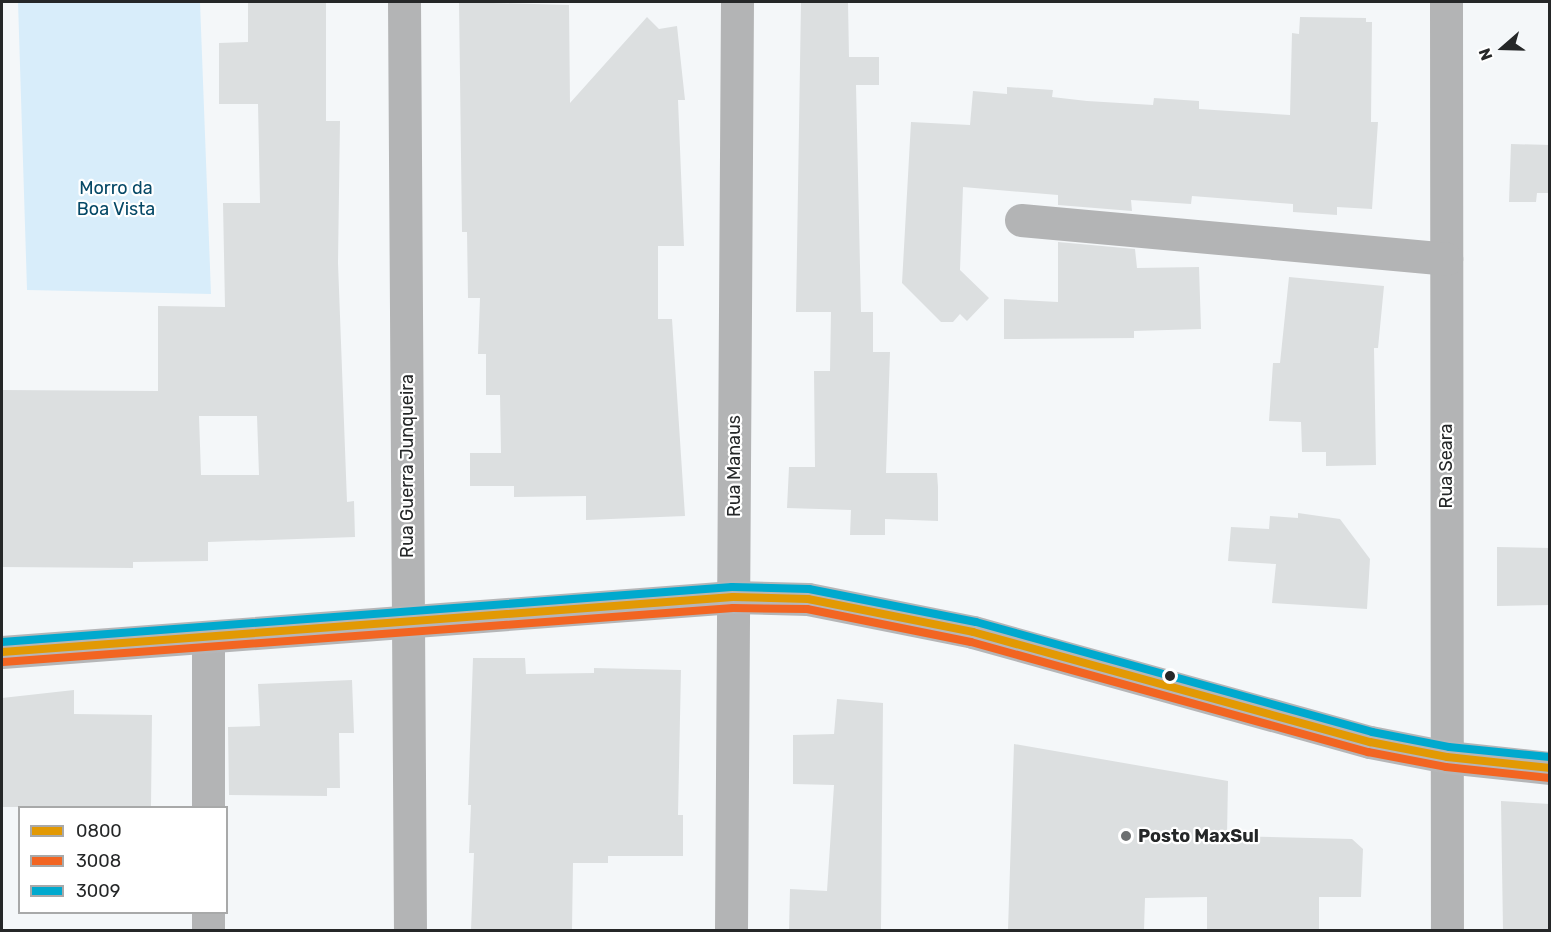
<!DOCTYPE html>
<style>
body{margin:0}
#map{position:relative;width:1551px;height:932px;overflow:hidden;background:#f4f7f9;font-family:Rubik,sans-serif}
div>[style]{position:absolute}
.green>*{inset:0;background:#d8edfa}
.building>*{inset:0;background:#dcdfe0}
.minor>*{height:33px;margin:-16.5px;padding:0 16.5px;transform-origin:16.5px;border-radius:16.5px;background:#b3b4b5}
.primary>*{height:33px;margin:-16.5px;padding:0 16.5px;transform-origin:16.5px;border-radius:16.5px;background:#b5b6b8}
.bus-1>*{height:8px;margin:-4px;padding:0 4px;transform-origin:4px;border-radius:4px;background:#e29904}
.bus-2>*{height:8px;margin:-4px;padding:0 4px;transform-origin:4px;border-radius:4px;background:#f26522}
.bus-3>*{height:8px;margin:-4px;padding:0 4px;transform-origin:4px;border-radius:4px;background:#00a9ce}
.dots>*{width:16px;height:16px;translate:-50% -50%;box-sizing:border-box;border:3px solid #fff;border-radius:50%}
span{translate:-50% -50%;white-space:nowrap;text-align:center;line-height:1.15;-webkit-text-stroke:4.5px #fff;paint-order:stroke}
.park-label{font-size:18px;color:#054866}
.street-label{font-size:18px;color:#252728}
.poi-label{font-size:18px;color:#252728;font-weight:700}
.left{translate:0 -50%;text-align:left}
.frame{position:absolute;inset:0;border:3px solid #252728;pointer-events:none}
.legend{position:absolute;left:18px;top:806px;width:210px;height:108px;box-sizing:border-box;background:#fff;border:2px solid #a8a9a9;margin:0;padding:8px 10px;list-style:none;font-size:18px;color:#252728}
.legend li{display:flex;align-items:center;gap:12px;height:30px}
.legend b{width:30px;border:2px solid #a8a9a9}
.north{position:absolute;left:1473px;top:18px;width:60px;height:60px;-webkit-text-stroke:4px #fff;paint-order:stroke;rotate:250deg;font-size:16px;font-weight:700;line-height:24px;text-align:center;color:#252728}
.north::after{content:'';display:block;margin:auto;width:21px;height:27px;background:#252728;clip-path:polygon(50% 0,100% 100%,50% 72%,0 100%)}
</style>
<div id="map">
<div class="green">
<div style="clip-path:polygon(18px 2px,200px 2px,211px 294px,27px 290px)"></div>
</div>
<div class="building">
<div style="clip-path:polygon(evenodd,248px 2px,326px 2px,326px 121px,340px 121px,338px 263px,347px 502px,354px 501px,355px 537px,208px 542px,208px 561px,133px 562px,133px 568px,2px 567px,2px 390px,158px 391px,158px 306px,225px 307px,223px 203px,260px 203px,258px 104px,219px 104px,219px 43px,248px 42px,248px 2px,199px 416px,257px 416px,259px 475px,201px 475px,199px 416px)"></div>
<div style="clip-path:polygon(459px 2px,569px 5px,570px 103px,647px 17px,659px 29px,677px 26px,685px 100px,678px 100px,684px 246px,658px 246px,658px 319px,672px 319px,685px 516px,586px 520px,586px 496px,514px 497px,514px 486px,470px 486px,470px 453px,501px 453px,500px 395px,486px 395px,486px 354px,478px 354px,480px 298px,468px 298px,467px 232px,462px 232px)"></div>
<div style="clip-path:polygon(801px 2px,848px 2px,849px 57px,879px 57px,879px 85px,856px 85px,861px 312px,873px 312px,873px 352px,890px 352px,886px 473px,937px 473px,938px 487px,938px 521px,885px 519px,885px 535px,850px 535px,851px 510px,787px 508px,789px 467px,815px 467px,814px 371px,830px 371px,831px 312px,796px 312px)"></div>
<div style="clip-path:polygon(1300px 17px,1366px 18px,1366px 22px,1372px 22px,1371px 122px,1378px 122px,1372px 209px,1337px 207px,1337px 215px,1293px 212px,1293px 204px,1192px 196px,1191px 204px,1131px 200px,1132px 211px,1058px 205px,1058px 195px,963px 187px,960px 270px,989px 298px,967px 321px,960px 314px,953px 322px,941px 322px,902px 283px,911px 122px,970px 125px,973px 91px,1007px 94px,1007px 87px,1053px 90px,1052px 97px,1087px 101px,1153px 105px,1154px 98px,1199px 101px,1199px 109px,1290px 115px,1292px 33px,1299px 34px)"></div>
<div style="clip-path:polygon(1511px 144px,1550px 145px,1550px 193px,1537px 193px,1536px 202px,1509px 202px)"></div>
<div style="clip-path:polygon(1058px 242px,1135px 249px,1137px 268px,1199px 267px,1201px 329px,1134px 331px,1134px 338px,1004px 339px,1004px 299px,1058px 302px)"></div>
<div style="clip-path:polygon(1289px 277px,1384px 286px,1378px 348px,1374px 348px,1376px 465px,1326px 466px,1326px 452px,1302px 452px,1301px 422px,1269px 421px,1273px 363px,1280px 363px)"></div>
<div style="clip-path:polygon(1298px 513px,1340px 519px,1370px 559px,1367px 609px,1272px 603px,1276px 564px,1228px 561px,1231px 527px,1269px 529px,1270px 516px,1298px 518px)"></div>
<div style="clip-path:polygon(1497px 547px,1550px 548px,1550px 605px,1497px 606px)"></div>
<div style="clip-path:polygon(473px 658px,525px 658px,526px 674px,594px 673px,594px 668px,681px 670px,678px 815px,683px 815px,683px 856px,608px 856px,608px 863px,573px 863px,572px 930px,471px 930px,474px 853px,469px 853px,471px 805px,468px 805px)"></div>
<div style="clip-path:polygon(352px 680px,354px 733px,339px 733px,340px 788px,327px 788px,327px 796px,229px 795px,228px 727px,260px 726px,258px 684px)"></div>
<div style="clip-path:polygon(74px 690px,74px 714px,152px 715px,151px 807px,2px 807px,2px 698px)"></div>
<div style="clip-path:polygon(837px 699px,883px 703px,881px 930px,789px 930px,790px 889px,827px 891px,834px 785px,793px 784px,793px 735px,834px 734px)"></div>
<div style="clip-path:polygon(1014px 744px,1228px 781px,1227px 836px,1352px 839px,1363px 849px,1361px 897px,1319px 897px,1319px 930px,1207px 930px,1207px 897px,1145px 898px,1144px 930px,1008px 930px)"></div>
<div style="clip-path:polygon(1501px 801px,1550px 804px,1550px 930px,1503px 930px)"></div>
</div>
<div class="minor">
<div style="left:404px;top:2px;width:928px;rotate:89.63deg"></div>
<div style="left:1446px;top:2px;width:928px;rotate:89.94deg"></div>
<div style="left:1021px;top:220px;width:427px;rotate:5.2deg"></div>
<div style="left:208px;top:637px;width:171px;rotate:90deg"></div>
<div style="left:208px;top:912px;width:18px;rotate:90deg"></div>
<div style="left:731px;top:930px;width:928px;rotate:-89.63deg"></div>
</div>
<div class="primary">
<div style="left:2px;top:652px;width:733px;rotate:-4.3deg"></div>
<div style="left:733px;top:597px;width:75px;rotate:1.5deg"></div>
<div style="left:808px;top:599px;width:168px;rotate:11.3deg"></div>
<div style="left:973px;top:632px;width:412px;rotate:15.5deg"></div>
<div style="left:1370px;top:742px;width:78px;rotate:11deg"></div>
<div style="left:1447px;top:757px;width:104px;rotate:6.1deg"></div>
</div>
<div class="bus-1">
<div style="left:2px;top:652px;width:733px;rotate:-4.3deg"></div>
<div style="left:733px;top:597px;width:75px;rotate:1.5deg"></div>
<div style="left:808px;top:599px;width:168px;rotate:11.3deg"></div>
<div style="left:973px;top:632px;width:412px;rotate:15.5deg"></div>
<div style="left:1370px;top:742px;width:78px;rotate:11deg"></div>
<div style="left:1447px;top:757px;width:104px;rotate:6.1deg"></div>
</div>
<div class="bus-2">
<div style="left:3px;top:662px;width:732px;rotate:-4.23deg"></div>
<div style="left:733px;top:608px;width:74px;rotate:0.8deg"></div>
<div style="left:807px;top:609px;width:167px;rotate:11.4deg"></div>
<div style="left:971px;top:642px;width:412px;rotate:15.5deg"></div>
<div style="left:1368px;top:752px;width:79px;rotate:10.9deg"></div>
<div style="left:1446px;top:767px;width:104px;rotate:6.1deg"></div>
</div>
<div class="bus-3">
<div style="left:2px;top:642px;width:732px;rotate:-4.31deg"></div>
<div style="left:732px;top:587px;width:77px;rotate:1.5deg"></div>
<div style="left:809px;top:589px;width:170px;rotate:11.2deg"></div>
<div style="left:976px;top:622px;width:411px;rotate:15.5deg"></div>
<div style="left:1372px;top:732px;width:78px;rotate:11deg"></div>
<div style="left:1449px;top:747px;width:101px;rotate:5.7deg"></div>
</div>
<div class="dots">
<div style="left:1170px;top:676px;background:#252728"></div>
<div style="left:1126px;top:836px;background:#6d7071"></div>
</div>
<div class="park-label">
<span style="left:116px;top:199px">Morro da<br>Boa Vista</span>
</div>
<div class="street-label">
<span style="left:407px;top:466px;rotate:-90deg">Rua Guerra Junqueira</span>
<span style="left:734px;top:466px;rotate:-90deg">Rua Manaus</span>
<span style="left:1446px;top:466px;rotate:-90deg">Rua Seara</span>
</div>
<div class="poi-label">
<span class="left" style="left:1138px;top:836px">Posto MaxSul</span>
</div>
<div class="frame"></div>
<ul class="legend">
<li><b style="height:8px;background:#e29904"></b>0800</li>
<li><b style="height:8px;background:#f26522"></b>3008</li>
<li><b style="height:8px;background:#00a9ce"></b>3009</li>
</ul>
<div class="north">N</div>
</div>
